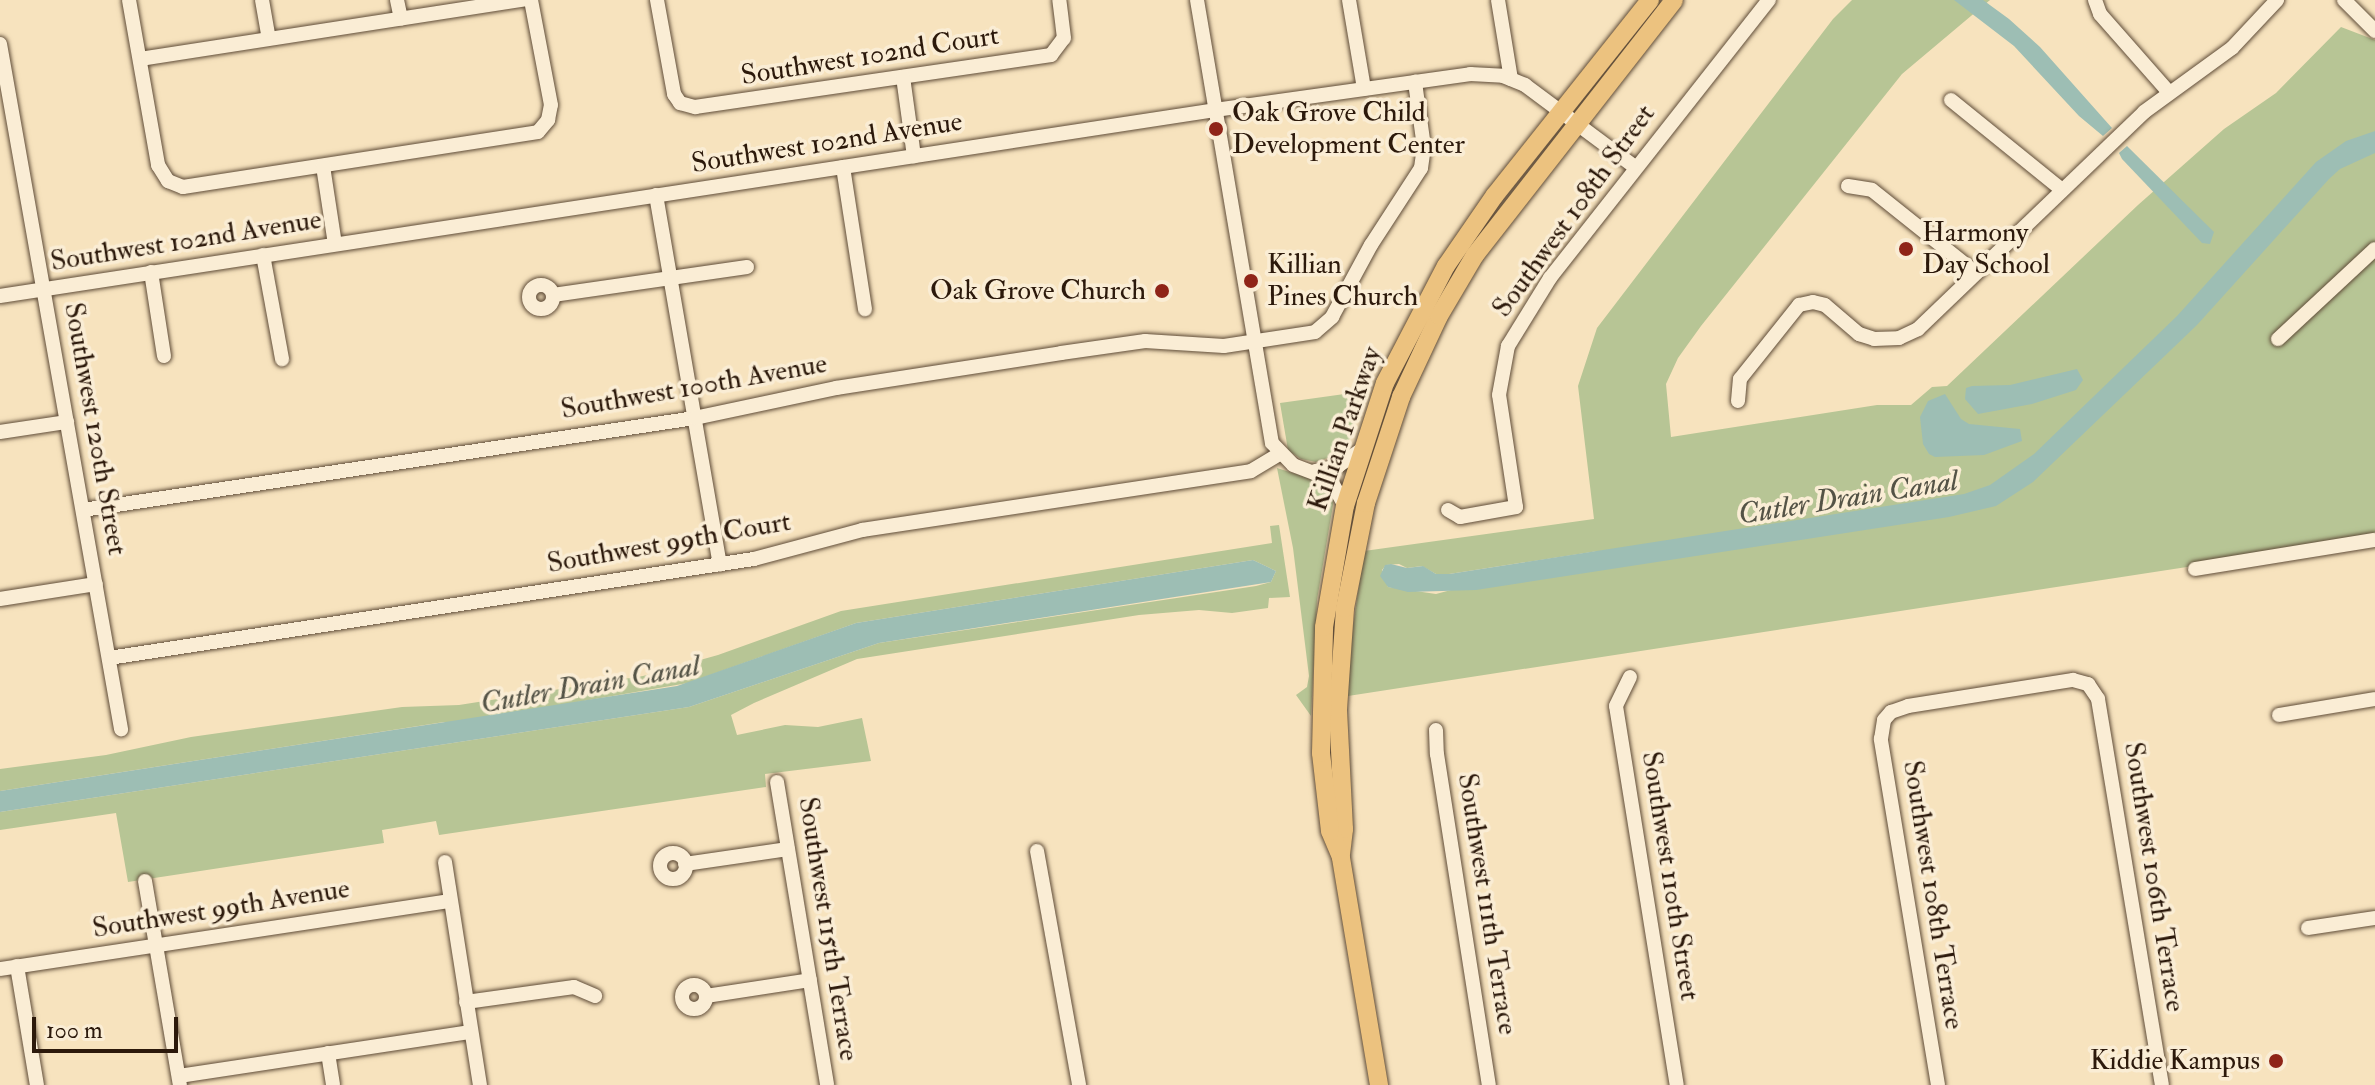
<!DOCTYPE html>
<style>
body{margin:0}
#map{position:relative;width:2375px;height:1085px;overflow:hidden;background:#f7e3be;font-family:"IM FELL Double Pica",serif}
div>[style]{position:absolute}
.green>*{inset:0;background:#b7c595}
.water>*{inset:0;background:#9dbeb4}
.roads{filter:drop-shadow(0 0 2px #5f4c38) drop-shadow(0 0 2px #5f4c38)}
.minor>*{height:14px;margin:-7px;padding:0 7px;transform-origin:7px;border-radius:7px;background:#faedd5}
.minor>.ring{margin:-7px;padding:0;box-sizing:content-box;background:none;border:14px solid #faedd5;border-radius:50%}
.major>*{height:18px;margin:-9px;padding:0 9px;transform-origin:9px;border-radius:9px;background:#ecc27f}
.dots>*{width:22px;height:22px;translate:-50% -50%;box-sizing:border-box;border:4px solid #faedd5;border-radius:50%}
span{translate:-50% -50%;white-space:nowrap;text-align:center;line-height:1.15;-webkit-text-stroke:7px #faedd5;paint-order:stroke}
.street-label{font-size:28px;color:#2c190b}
.poi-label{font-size:28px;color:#2c190b}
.left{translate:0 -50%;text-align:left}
.right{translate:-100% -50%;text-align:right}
.water-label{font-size:30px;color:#545346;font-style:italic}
.scale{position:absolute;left:32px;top:1017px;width:146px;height:36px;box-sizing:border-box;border:4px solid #2c190b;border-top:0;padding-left:10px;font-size:24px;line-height:28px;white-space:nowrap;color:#2c190b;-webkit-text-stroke:6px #faedd5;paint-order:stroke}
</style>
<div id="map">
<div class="green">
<div style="clip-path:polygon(evenodd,1852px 0,1990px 0,1902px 74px,1701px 326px,1678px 358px,1666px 384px,1671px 437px,1877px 405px,1911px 405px,1932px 387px,1947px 386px,2138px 205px,2224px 129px,2276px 93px,2341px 27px,2375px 40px,2375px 538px,1348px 696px,1351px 640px,1364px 551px,1594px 519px,1578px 386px,1597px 328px,1833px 19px,1852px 0,1598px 551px,1436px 594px,1388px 587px,1382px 570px,1386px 565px,1399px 564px,1407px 568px,1422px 566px,1436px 574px,1449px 574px,1598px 551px)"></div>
<div style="clip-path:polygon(1366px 391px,1345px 452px,1316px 462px,1301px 459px,1288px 450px,1280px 403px)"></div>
<div style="clip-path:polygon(1277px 468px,1324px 483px,1334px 499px,1317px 600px,1311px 716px,1296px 695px,1307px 687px,1309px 676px,1293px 548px)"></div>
<div style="clip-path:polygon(1279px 525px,1290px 597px,1269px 598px,1268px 608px,1232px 613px,1199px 610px,1139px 615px,857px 659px,754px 703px,731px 715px,737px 735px,785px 725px,818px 727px,862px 718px,871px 761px,765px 774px,766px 787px,439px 835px,436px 821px,382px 830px,384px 843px,128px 882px,116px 813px,0 830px,0 812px,689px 707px,879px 643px,1256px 586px,1271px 582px,1276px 571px,1253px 560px,856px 623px,688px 683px,456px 723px,444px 722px,0 791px,0 769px,106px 755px,191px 737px,402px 707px,459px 705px,643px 676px,718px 655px,841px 611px,1272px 543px,1270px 526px)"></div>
</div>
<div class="water">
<div style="clip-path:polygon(1954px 0,1983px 0,2009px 19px,2040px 47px,2112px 128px,2103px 136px,2079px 116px,2014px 46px)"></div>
<div style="clip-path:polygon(2375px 131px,2375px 153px,2340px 169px,2329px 179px,2197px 325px,2033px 482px,1996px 506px,1949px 517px,1476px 590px,1408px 592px,1388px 587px,1380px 576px,1385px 565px,1391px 564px,1407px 568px,1423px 566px,1436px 574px,1449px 574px,1964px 494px,1990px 485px,2034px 454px,2177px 316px,2316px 162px,2346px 141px)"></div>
<div style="clip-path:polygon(2127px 146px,2214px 232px,2210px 244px,2202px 243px,2122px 159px,2119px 153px)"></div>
<div style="clip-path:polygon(2077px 369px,2083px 380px,2076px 390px,2032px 404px,1978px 414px,1965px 399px,1966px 388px,1972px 386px,2010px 385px)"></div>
<div style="clip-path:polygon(1945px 394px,1961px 419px,1969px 424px,2020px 429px,2022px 441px,1984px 455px,1935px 457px,1929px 454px,1923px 444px,1920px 417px,1928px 401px)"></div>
<div style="clip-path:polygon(1253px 560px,1276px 571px,1271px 582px,879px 643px,689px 707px,0 812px,0 791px,677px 686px,856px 623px)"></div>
</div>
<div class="roads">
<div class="minor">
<div style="left:129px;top:0;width:168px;rotate:80deg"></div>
<div style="left:158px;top:165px;width:19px;rotate:58deg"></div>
<div style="left:168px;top:181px;width:16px;rotate:22deg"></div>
<div style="left:183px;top:187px;width:359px;rotate:-8.8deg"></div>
<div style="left:538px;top:132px;width:16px;rotate:-50deg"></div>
<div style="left:548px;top:120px;width:15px;rotate:-79deg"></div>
<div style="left:551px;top:105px;width:107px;rotate:-100.8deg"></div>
<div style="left:262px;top:0;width:39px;rotate:80deg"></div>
<div style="left:397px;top:0;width:19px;rotate:78deg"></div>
<div style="left:657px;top:0;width:96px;rotate:79.7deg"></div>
<div style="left:674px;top:94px;width:11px;rotate:56deg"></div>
<div style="left:680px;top:103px;width:16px;rotate:15deg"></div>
<div style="left:695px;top:107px;width:360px;rotate:-8.3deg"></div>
<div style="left:1051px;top:55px;width:21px;rotate:-53deg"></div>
<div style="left:1064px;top:38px;width:38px;rotate:-97deg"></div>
<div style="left:1197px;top:0;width:449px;rotate:80.4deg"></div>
<div style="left:1272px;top:443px;width:30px;rotate:46deg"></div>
<div style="left:1293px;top:465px;width:40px;rotate:21deg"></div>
<div style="left:1330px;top:479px;width:31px;rotate:61deg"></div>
<div style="left:1349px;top:0;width:90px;rotate:80.4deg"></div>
<div style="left:1498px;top:0;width:80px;rotate:80.7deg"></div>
<div style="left:2095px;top:0;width:15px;rotate:70deg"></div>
<div style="left:2100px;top:14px;width:103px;rotate:48.6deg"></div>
<div style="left:2344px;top:0;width:44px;rotate:45deg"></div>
<div style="left:0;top:44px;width:696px;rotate:79.98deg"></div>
<div style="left:140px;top:59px;width:388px;rotate:-8.8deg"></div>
<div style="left:903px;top:77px;width:80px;rotate:82.1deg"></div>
<div style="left:1951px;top:100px;width:143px;rotate:39deg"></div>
<div style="left:323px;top:166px;width:79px;rotate:81.3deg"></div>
<div style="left:843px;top:167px;width:144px;rotate:81.2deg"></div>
<div style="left:1848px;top:186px;width:24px;rotate:9deg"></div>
<div style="left:1872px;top:190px;width:133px;rotate:38.6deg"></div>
<div style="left:656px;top:195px;width:375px;rotate:80.2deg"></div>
<div style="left:263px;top:255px;width:106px;rotate:79.6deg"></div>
<div style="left:151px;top:272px;width:85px;rotate:81.2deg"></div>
<div class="ring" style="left:529px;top:285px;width:10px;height:10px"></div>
<div style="left:553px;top:295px;width:196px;rotate:-8.2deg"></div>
<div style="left:0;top:296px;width:1229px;rotate:-8.7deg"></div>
<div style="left:1215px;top:110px;width:258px;rotate:-8deg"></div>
<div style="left:1470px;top:74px;width:33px;rotate:3deg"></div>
<div style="left:1503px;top:76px;width:24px;rotate:22deg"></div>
<div style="left:1525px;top:85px;width:137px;rotate:36.7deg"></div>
<div style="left:2278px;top:339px;width:132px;rotate:-42.9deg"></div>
<div style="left:1738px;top:401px;width:22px;rotate:-85deg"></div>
<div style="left:1740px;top:379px;width:95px;rotate:-51.4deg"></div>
<div style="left:1799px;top:305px;width:14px;rotate:-12deg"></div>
<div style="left:1813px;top:302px;width:12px;rotate:14deg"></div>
<div style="left:1825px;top:305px;width:45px;rotate:40.5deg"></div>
<div style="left:1859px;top:334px;width:16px;rotate:18deg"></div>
<div style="left:1874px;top:339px;width:25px;rotate:-2deg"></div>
<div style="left:1899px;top:338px;width:21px;rotate:-25deg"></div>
<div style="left:1918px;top:329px;width:313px;rotate:-43.8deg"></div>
<div style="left:2144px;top:112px;width:109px;rotate:-36deg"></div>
<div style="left:2232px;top:48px;width:66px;rotate:-46.8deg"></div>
<div style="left:0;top:432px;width:68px;rotate:-8.5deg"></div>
<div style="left:1315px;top:471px;width:24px;rotate:-12deg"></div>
<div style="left:1338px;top:466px;width:28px;rotate:-35deg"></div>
<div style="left:83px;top:510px;width:619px;rotate:-8.55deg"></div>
<div style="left:695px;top:418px;width:144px;rotate:-12deg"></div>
<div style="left:836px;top:388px;width:228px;rotate:-8.8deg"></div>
<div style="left:1061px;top:353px;width:85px;rotate:-8.1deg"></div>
<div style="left:1145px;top:341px;width:79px;rotate:3.6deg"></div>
<div style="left:1224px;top:346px;width:92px;rotate:-8.7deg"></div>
<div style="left:1315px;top:332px;width:23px;rotate:-41deg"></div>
<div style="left:1332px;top:317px;width:82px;rotate:-61.6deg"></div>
<div style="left:1371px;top:245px;width:92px;rotate:-57deg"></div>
<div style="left:1421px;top:168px;width:21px;rotate:-82deg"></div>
<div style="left:1424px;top:147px;width:66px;rotate:-97.9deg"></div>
<div style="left:1448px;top:510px;width:14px;rotate:30deg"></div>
<div style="left:1460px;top:517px;width:57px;rotate:-10.1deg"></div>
<div style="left:1516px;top:507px;width:113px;rotate:-98.6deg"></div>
<div style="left:1499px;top:395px;width:50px;rotate:-79.6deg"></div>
<div style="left:1508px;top:346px;width:80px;rotate:-58.3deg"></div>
<div style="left:1550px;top:278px;width:354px;rotate:-51.8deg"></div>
<div style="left:2195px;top:569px;width:182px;rotate:-9.2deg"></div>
<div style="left:0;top:599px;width:97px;rotate:-8.9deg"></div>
<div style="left:109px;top:658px;width:653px;rotate:-8.73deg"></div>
<div style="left:754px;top:559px;width:112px;rotate:-15deg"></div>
<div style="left:862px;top:530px;width:393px;rotate:-8.6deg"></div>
<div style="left:1251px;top:471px;width:33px;rotate:-31deg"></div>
<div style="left:1630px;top:677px;width:32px;rotate:116deg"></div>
<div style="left:1616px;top:706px;width:384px;rotate:80.9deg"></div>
<div style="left:2279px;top:715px;width:97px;rotate:-9.5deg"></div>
<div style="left:1436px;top:730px;width:24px;rotate:88deg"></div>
<div style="left:1437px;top:754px;width:335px;rotate:81.1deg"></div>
<div style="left:777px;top:782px;width:307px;rotate:80.6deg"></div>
<div style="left:1037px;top:851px;width:238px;rotate:79.8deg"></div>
<div class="ring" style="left:660px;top:853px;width:12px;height:12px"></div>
<div style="left:445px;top:862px;width:226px;rotate:81.1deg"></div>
<div style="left:685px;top:864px;width:104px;rotate:-8.3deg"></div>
<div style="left:145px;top:881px;width:207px;rotate:80.3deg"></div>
<div style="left:2308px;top:928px;width:68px;rotate:-8.5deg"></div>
<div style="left:17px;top:966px;width:121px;rotate:80.5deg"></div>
<div style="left:0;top:969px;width:455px;rotate:-8.6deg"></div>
<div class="ring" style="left:682px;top:985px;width:10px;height:10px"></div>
<div style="left:706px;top:996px;width:105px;rotate:-8.7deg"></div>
<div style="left:466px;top:1002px;width:109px;rotate:-7.9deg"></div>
<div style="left:574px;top:987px;width:23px;rotate:23deg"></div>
<div style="left:328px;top:1053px;width:32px;rotate:81deg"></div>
<div style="left:179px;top:1076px;width:295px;rotate:-8.6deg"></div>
<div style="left:1938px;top:1085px;width:351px;rotate:-99.4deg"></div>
<div style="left:1881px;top:739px;width:19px;rotate:-81deg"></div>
<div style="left:1884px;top:720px;width:11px;rotate:-49deg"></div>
<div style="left:1891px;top:712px;width:18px;rotate:-19deg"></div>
<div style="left:1908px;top:706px;width:167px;rotate:-9deg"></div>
<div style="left:2073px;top:680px;width:16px;rotate:15deg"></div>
<div style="left:2088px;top:684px;width:18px;rotate:56deg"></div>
<div style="left:2098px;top:699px;width:391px;rotate:80.6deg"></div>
</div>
<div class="major">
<div style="left:1341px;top:854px;width:25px;rotate:-83deg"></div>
<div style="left:1344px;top:829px;width:120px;rotate:-92.9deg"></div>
<div style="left:1338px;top:709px;width:101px;rotate:-86deg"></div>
<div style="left:1345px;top:608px;width:107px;rotate:-78.7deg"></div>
<div style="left:1366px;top:503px;width:112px;rotate:-71.7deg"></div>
<div style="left:1401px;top:397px;width:89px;rotate:-64.9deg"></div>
<div style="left:1439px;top:316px;width:71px;rotate:-59.5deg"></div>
<div style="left:1475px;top:255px;width:323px;rotate:-52deg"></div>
<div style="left:1379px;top:1085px;width:231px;rotate:-99.5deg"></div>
<div style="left:1341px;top:857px;width:28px;rotate:-113deg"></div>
<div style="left:1330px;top:831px;width:79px;rotate:-96.6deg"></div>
<div style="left:1321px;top:753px;width:126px;rotate:-88.6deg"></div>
<div style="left:1324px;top:627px;width:123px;rotate:-80.2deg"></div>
<div style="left:1345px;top:506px;width:129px;rotate:-72deg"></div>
<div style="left:1385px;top:383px;width:132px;rotate:-62.5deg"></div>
<div style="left:1446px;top:266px;width:86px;rotate:-55.4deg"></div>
<div style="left:1495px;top:195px;width:249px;rotate:-51.5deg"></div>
</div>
</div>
<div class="dots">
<div style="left:1216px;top:129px;background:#8f2418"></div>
<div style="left:1906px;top:249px;background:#8f2418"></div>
<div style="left:1251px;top:281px;background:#8f2418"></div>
<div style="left:1162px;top:291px;background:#8f2418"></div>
<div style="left:2276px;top:1061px;background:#8f2418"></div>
</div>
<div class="street-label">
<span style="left:870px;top:56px;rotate:-9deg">Southwest 102nd Court</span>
<span style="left:827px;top:143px;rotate:-9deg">Southwest 102nd Avenue</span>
<span style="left:1574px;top:211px;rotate:-54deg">Southwest 108th Street</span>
<span style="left:186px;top:241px;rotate:-9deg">Southwest 102nd Avenue</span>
<span style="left:694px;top:387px;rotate:-10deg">Southwest 100th Avenue</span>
<span style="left:95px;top:429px;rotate:80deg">Southwest 120th Street</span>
<span style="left:1345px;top:429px;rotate:-71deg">Killian Parkway</span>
<span style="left:669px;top:543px;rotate:-10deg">Southwest 99th Court</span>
<span style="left:1670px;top:876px;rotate:81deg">Southwest 110th Street</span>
<span style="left:2154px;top:877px;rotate:81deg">Southwest 106th Terrace</span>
<span style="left:1933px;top:895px;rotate:81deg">Southwest 108th Terrace</span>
<span style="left:1487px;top:904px;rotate:81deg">Southwest 111th Terrace</span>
<span style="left:221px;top:909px;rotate:-9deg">Southwest 99th Avenue</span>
<span style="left:828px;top:929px;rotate:81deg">Southwest 115th Terrace</span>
</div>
<div class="poi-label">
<span class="left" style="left:1232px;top:129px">Oak Grove Child<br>Development Center</span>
<span class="left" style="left:1922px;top:249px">Harmony<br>Day School</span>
<span class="left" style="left:1267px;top:281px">Killian<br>Pines Church</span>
<span class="right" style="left:1146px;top:291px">Oak Grove Church</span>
<span class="right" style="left:2260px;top:1061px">Kiddie Kampus</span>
</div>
<div class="water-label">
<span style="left:1848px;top:498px;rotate:-9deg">Cutler Drain Canal</span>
<span style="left:590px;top:685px;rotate:-10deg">Cutler Drain Canal</span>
</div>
<div class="scale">100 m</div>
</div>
